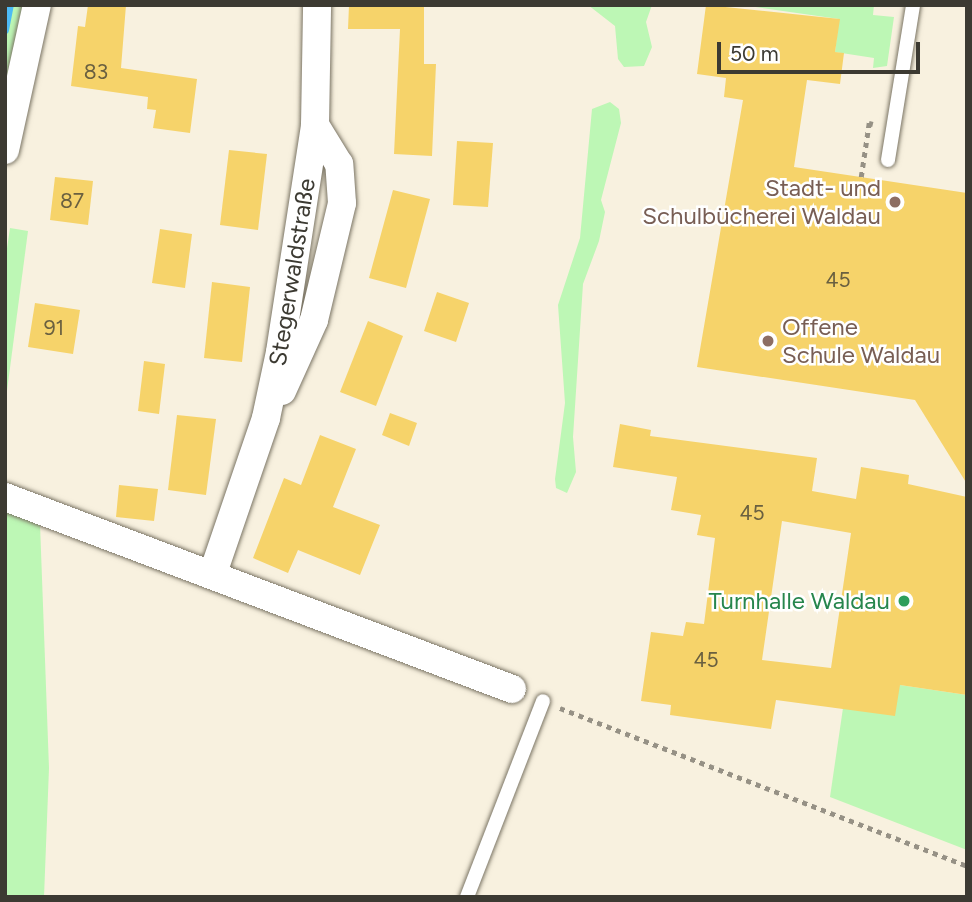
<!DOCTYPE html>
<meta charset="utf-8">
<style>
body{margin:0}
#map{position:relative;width:972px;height:902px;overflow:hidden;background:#f8f1df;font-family:Figtree,sans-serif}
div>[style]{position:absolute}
.green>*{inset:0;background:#bdf7b5}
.stream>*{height:8px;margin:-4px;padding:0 4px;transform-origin:4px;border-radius:4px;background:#4dbbf5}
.building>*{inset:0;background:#f6d36a}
.path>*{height:4.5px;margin-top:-2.25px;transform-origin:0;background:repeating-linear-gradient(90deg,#969185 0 5px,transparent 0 10px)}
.roads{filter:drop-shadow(0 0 2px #7b7565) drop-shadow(0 0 2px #7b7565)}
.lane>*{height:14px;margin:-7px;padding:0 7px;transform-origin:7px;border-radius:7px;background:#fff}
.street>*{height:28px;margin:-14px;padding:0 14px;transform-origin:14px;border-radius:14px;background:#fff}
.dots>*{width:19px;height:19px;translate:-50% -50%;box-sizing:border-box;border:4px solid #fff;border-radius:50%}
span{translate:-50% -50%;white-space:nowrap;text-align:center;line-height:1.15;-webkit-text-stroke:5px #fff;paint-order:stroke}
.number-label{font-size:21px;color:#6a6040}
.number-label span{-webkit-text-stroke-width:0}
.education-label{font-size:24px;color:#785e54}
.right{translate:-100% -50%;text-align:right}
.left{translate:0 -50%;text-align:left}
.street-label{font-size:24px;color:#3c3a32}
.leisure-label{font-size:24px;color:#27864d}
.frame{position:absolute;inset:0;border:7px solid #3c3a32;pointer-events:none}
.scale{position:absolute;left:717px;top:42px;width:203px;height:32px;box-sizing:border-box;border:4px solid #3c3a32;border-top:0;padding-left:9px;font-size:21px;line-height:24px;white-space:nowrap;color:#3c3a32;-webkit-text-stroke:5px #fff;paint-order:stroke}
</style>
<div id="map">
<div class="green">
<div style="clip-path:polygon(5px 5px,26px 5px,5px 99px)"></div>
<div style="clip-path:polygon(588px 5px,652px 5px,646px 22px,652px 47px,644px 66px,624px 67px,618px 59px,615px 26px)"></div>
<div style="clip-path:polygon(742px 5px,874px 5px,873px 15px,894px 17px,887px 66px,873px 68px,874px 58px,835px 52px,839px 19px)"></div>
<div style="clip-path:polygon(610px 102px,619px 109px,621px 123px,601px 200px,605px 212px,599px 241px,583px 284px,573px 437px,576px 472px,567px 493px,556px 488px,555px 479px,565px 403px,558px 305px,580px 238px,592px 109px)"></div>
<div style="clip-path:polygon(10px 228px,28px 231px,5px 406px,5px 262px)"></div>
<div style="clip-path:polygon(5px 511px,40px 524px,49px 768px,44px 897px,5px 897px)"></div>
<div style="clip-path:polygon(900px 685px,967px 695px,967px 850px,830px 797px,843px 708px)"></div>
</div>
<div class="stream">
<div style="left:5px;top:30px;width:25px;rotate:-79deg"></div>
</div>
<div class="building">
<div style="clip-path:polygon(88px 5px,126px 5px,121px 68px,197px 79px,190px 133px,153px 128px,156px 110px,147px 109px,148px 97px,71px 86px,78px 26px,85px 27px)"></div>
<div style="clip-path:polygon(349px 5px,424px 5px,424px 64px,436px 64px,432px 156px,394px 154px,400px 29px,348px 29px)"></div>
<div style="clip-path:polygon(706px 5px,840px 19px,835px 52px,844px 53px,840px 84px,807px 80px,794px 167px,967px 193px,967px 484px,915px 400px,697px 367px,743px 100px,724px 97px,726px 78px,697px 74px)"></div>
<div style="clip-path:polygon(457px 141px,493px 143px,488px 207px,453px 205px)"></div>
<div style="clip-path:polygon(229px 150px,267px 154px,258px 230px,220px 225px)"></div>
<div style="clip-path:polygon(55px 177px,93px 181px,88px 225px,50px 220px)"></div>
<div style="clip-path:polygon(393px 190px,430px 199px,406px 288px,369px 278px)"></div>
<div style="clip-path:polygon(160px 229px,192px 234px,185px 288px,152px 283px)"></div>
<div style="clip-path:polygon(212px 282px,250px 287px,242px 362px,204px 358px)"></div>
<div style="clip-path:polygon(437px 292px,469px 303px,456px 342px,424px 331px)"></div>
<div style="clip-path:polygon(35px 303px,80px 310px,73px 354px,28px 347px)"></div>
<div style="clip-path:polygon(368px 321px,403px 336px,376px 406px,340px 392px)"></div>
<div style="clip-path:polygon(144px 361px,165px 364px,159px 414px,138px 411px)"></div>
<div style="clip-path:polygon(390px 413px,417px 423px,409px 446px,382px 435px)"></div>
<div style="clip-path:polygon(177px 415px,216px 419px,206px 495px,168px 490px)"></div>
<div style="clip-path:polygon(evenodd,620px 424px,651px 430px,650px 436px,817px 458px,812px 491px,856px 499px,861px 467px,909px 475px,908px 484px,967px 497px,967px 695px,900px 685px,895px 716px,776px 700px,771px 729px,670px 715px,671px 705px,641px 701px,651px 632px,683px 636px,686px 622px,704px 624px,715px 538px,697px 535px,701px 515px,671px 510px,677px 477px,613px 467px,620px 424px,782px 521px,851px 533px,831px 668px,762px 660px,782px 521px)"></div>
<div style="clip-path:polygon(320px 435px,356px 449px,333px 507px,380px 525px,360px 575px,298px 550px,288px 573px,253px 558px,284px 478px,301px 485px)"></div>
<div style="clip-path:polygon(119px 485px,158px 489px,154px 521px,116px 517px)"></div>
</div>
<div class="path">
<div style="left:861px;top:177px;width:55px;rotate:-81.6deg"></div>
<div style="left:869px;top:123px;width:4px;rotate:14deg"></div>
<div style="left:560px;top:708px;width:437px;rotate:21.2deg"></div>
</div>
<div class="roads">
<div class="lane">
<div style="left:888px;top:160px;width:157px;rotate:-80.8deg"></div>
<div style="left:467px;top:897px;width:210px;rotate:-68.8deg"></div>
</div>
<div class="street">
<div style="left:5px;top:150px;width:148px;rotate:-77.6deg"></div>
<div style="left:282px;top:391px;width:78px;rotate:-65.7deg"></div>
<div style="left:314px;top:320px;width:120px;rotate:-76.5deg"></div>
<div style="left:342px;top:203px;width:39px;rotate:-94deg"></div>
<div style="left:339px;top:164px;width:46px;rotate:-121.6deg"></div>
<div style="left:5px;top:497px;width:542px;rotate:20.74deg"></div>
<div style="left:213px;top:573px;width:164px;rotate:-71.1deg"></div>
<div style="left:266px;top:418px;width:67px;rotate:-78deg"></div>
<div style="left:280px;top:352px;width:230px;rotate:-81.2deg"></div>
<div style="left:315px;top:125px;width:120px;rotate:-89deg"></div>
</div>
</div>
<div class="dots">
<div style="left:895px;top:202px;background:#8d6e63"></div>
<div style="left:768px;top:341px;background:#8d6e63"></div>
<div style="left:904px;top:601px;background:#2e9e5b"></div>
</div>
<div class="number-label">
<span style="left:96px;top:72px">83</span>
<span style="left:72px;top:201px">87</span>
<span style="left:838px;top:280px">45</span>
<span style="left:54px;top:328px">91</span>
<span style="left:752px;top:513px">45</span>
<span style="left:706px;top:660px">45</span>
</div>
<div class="education-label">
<span class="right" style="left:881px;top:202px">Stadt- und<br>Schulbücherei Waldau</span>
<span class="left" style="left:782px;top:341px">Offene<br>Schule Waldau</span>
</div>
<div class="street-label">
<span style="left:292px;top:272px;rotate:-81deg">Stegerwaldstraße</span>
</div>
<div class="leisure-label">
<span class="right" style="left:890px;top:601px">Turnhalle Waldau</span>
</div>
<div class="frame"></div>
<div class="scale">50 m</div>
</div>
